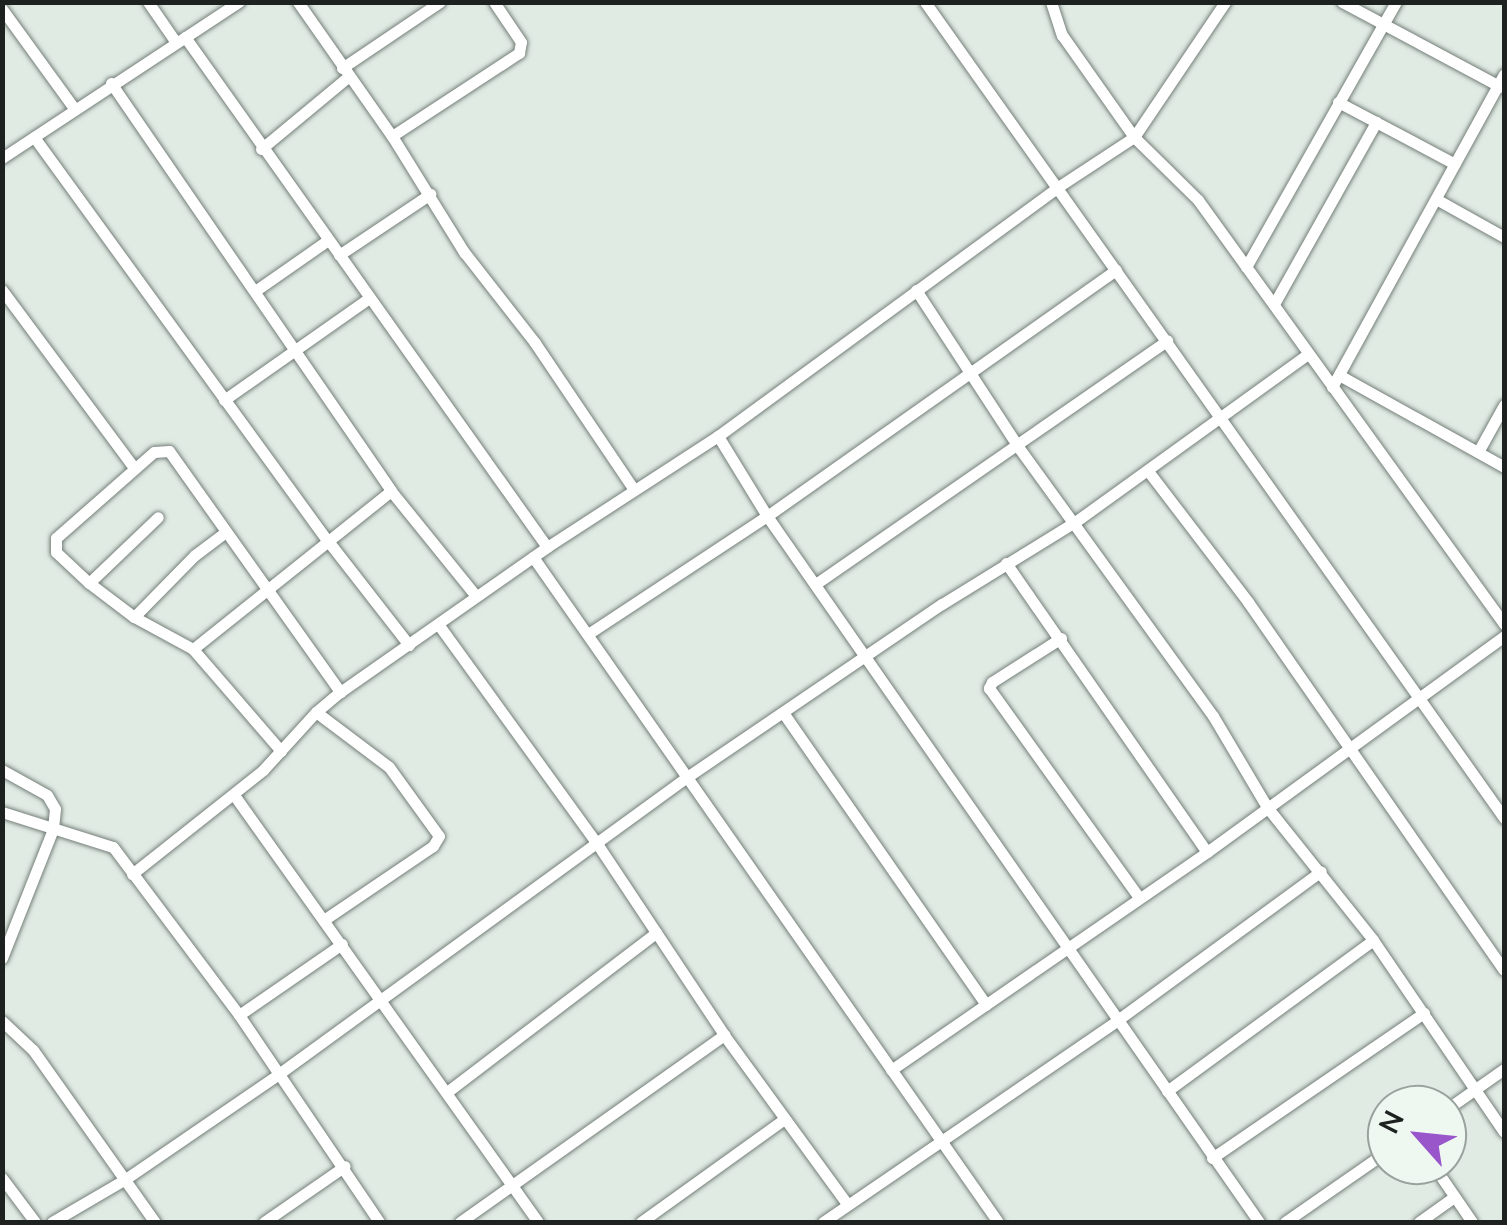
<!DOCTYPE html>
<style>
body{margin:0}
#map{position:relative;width:1507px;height:1225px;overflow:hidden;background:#e0ebe4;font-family:"Nunito Sans",sans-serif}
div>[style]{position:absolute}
.roads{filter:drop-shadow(0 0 2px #757f79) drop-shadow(0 0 2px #757f79)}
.minor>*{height:11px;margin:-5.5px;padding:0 5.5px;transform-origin:5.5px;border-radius:5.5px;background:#fff}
span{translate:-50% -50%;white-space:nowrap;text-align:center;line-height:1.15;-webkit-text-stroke:10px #eef8f1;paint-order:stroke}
.frame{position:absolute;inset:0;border:5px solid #1d211f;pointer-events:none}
.north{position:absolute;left:1367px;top:1085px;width:100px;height:100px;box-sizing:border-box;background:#eef8f1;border:2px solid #9aa29d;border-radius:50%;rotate:297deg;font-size:28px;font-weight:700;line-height:40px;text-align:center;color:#1d211f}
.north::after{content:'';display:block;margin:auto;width:35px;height:45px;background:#9956cb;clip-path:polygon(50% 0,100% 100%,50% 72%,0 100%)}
</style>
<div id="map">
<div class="roads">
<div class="minor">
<div style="left:148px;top:2px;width:47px;rotate:55.3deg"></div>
<div style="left:298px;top:2px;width:164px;rotate:55deg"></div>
<div style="left:392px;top:136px;width:137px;rotate:58.2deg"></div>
<div style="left:464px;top:252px;width:115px;rotate:52deg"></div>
<div style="left:535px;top:343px;width:177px;rotate:56deg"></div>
<div style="left:925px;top:2px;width:1001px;rotate:54.64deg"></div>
<div style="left:1051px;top:2px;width:35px;rotate:72deg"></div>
<div style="left:1062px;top:35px;width:125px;rotate:54.8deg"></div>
<div style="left:1134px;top:137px;width:90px;rotate:44.5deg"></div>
<div style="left:1198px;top:200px;width:523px;rotate:54.18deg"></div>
<div style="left:1342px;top:2px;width:180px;rotate:28.1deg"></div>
<div style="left:2px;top:9px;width:122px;rotate:54deg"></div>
<div style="left:185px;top:37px;width:625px;rotate:54.63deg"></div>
<div style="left:342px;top:68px;width:118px;rotate:-34deg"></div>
<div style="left:111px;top:83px;width:495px;rotate:55.5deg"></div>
<div style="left:391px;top:491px;width:135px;rotate:51deg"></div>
<div style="left:1338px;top:102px;width:132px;rotate:27.9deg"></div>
<div style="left:392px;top:136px;width:152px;rotate:-33.2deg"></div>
<div style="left:519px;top:53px;width:11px;rotate:-80deg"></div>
<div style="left:521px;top:42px;width:48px;rotate:-124deg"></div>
<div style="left:34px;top:137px;width:500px;rotate:54deg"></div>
<div style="left:328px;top:541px;width:132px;rotate:52.1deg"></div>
<div style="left:261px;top:149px;width:114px;rotate:-39.7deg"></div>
<div style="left:2px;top:158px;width:284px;rotate:-33.4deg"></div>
<div style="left:1436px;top:199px;width:78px;rotate:29.2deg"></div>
<div style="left:339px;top:255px;width:110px;rotate:-33.8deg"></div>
<div style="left:1246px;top:267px;width:305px;rotate:-60.5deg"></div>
<div style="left:2px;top:290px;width:222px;rotate:53.4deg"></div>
<div style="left:916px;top:290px;width:189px;rotate:56.9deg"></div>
<div style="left:1019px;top:448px;width:331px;rotate:54.1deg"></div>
<div style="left:1213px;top:716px;width:106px;rotate:59.3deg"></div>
<div style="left:1267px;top:807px;width:170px;rotate:51.4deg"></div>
<div style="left:1373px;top:940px;width:232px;rotate:55.7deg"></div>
<div style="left:255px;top:291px;width:89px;rotate:-34.9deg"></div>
<div style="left:1274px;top:304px;width:209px;rotate:-60.7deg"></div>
<div style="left:1339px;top:375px;width:189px;rotate:29.1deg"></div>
<div style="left:1332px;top:387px;width:357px;rotate:-61.2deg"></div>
<div style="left:224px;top:400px;width:177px;rotate:-35.1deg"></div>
<div style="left:718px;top:436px;width:94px;rotate:58.5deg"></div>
<div style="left:767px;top:516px;width:861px;rotate:55.13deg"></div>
<div style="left:1478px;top:452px;width:54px;rotate:-61deg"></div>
<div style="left:1148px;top:471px;width:165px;rotate:52.6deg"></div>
<div style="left:1248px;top:602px;width:448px;rotate:55.2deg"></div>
<div style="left:533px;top:557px;width:811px;rotate:55.04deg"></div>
<div style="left:1006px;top:563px;width:352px;rotate:55.2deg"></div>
<div style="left:89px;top:583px;width:95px;rotate:-43.7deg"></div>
<div style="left:817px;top:583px;width:426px;rotate:-34.7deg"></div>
<div style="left:134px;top:617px;width:87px;rotate:-45.5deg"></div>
<div style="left:195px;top:555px;width:36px;rotate:-37deg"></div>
<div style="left:438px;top:624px;width:269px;rotate:54.1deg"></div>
<div style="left:596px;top:842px;width:232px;rotate:56.4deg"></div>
<div style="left:724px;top:1035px;width:210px;rotate:53.9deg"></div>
<div style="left:588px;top:634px;width:214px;rotate:-33.4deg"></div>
<div style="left:767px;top:516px;width:427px;rotate:-35.2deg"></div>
<div style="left:1061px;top:638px;width:82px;rotate:147.5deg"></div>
<div style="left:992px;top:682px;width:7px;rotate:117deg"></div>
<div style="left:989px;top:688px;width:256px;rotate:54.4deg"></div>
<div style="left:193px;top:649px;width:253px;rotate:-38.6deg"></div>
<div style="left:316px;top:712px;width:91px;rotate:37deg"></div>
<div style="left:389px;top:767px;width:85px;rotate:54.1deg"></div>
<div style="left:439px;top:836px;width:12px;rotate:121deg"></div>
<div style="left:433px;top:846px;width:130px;rotate:145.9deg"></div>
<div style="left:784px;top:714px;width:354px;rotate:55.2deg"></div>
<div style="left:281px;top:751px;width:135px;rotate:-130.8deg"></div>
<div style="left:193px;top:649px;width:67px;rotate:-151.5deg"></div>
<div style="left:134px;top:617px;width:56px;rotate:-142.9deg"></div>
<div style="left:89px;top:583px;width:45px;rotate:-136.8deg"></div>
<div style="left:56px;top:552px;width:14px;rotate:-90deg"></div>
<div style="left:56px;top:538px;width:130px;rotate:-41.3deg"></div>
<div style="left:154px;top:452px;width:15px;rotate:-4deg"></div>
<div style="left:169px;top:451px;width:296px;rotate:54.6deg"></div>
<div style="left:2px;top:770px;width:51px;rotate:29.1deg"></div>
<div style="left:47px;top:795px;width:16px;rotate:60deg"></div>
<div style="left:55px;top:809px;width:20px;rotate:96deg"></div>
<div style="left:53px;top:829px;width:139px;rotate:111.6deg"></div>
<div style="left:234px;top:795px;width:524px;rotate:54.55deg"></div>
<div style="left:2px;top:812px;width:116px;rotate:17.5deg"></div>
<div style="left:113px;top:847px;width:210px;rotate:53.1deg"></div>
<div style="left:239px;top:1015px;width:250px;rotate:55.9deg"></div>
<div style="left:132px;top:874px;width:167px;rotate:-38.4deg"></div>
<div style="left:263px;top:770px;width:79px;rotate:-47.6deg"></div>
<div style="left:316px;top:712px;width:31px;rotate:-40deg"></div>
<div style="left:340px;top:692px;width:253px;rotate:-35deg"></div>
<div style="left:547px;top:547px;width:204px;rotate:-33deg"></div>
<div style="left:718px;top:436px;width:421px;rotate:-36.2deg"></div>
<div style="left:1058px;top:187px;width:91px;rotate:-33.3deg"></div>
<div style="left:1134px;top:137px;width:163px;rotate:-56deg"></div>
<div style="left:239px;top:1015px;width:125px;rotate:-34.6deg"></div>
<div style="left:2px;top:1021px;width:42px;rotate:43.1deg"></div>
<div style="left:33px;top:1050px;width:211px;rotate:54.7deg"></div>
<div style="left:891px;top:1070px;width:384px;rotate:-34.6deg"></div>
<div style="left:1207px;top:852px;width:367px;rotate:-36deg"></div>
<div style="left:1167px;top:1091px;width:255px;rotate:-36.2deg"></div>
<div style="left:447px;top:1092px;width:263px;rotate:-37.3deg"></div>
<div style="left:1447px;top:1109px;width:70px;rotate:-35.1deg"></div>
<div style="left:1212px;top:1158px;width:257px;rotate:-34.4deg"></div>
<div style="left:1433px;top:1165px;width:69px;rotate:55.6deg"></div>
<div style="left:2px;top:1178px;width:55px;rotate:53.1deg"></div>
<div style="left:52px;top:1222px;width:83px;rotate:-30.3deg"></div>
<div style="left:124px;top:1180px;width:189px;rotate:-34.4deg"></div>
<div style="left:280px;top:1073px;width:503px;rotate:-36.03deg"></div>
<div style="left:687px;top:777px;width:308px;rotate:-34.2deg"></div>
<div style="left:942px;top:604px;width:156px;rotate:-31.7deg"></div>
<div style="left:1075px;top:522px;width:287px;rotate:-35.8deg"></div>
<div style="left:264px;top:1222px;width:98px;rotate:-34.7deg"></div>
<div style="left:460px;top:1222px;width:324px;rotate:-35.3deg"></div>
<div style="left:641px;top:1222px;width:175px;rotate:-35.7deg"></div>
<div style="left:823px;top:1222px;width:359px;rotate:-34.4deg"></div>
<div style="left:1119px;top:1019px;width:250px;rotate:-36.2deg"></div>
<div style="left:1285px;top:1222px;width:124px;rotate:-34.8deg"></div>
<div style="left:1419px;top:1222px;width:43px;rotate:-35.5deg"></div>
</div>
</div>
<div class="frame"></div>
<div class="north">N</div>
</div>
